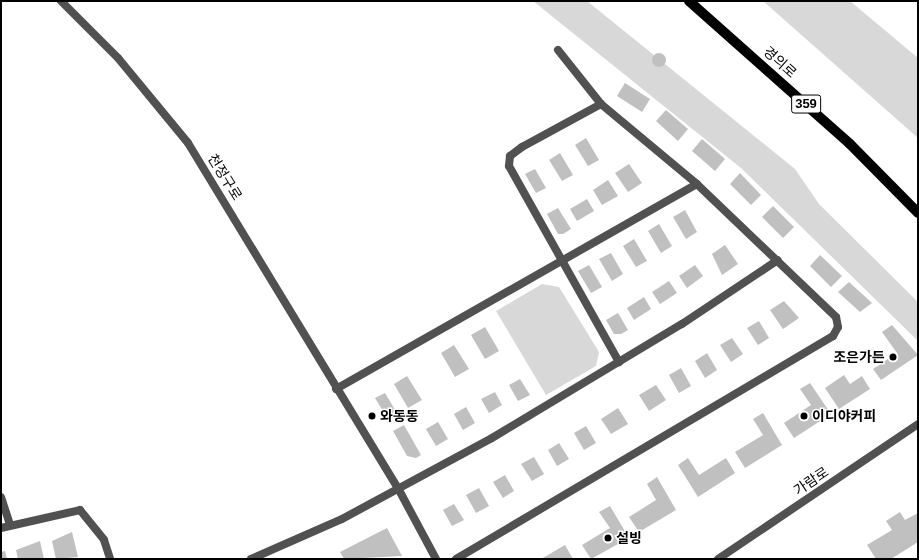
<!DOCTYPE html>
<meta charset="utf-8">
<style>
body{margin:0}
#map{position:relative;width:919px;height:560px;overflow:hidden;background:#fff;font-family:Helvetica,"Noto Sans KR",sans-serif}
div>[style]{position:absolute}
.green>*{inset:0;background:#d8d8d8}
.building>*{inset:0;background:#c0c0c0}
.round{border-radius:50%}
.minor>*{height:8px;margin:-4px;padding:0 4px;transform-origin:4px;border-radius:4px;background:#515151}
.tertiary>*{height:8px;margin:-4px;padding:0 4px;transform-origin:4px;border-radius:4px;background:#515151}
.primary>*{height:10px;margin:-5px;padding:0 5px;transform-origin:5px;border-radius:5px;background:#000}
.dots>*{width:11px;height:11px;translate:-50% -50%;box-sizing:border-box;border:2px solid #fff;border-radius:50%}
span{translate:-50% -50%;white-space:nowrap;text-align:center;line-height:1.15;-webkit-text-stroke:3px #fff;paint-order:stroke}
.shield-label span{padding:1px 3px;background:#fff;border:1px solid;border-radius:3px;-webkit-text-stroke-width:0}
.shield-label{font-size:13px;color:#000;font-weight:700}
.street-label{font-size:14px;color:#000}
.poi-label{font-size:14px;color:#000;font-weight:700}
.right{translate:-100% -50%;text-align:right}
.left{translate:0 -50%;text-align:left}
.frame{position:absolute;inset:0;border:2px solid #000;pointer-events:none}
</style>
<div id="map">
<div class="green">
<div style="clip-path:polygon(533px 1px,587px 1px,795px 169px,819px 204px,918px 302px,918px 341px,741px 168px)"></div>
<div style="clip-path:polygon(763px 1px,850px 1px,918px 58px,918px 138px)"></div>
<div style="clip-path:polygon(542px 284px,559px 287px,599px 352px,596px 366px,546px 395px,496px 311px)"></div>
</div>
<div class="building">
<div class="round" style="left:652px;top:53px;width:14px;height:14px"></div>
<div style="clip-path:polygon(625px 83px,650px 99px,642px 112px,617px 96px)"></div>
<div style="clip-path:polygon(666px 110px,688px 129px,678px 141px,656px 121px)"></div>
<div style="clip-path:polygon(586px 138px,599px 160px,588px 166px,575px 145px)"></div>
<div style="clip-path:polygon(702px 139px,725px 159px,715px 171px,692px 151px)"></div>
<div style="clip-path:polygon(560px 153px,573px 175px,562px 181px,549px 160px)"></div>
<div style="clip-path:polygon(629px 164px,642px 183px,628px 192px,615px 173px)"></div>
<div style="clip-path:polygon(535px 169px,546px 188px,536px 193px,525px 174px)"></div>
<div style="clip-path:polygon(740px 173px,761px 195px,751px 205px,730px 184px)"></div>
<div style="clip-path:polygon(608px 180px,618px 196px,602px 205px,593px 190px)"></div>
<div style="clip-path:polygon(587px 199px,594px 211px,577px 221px,570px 209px)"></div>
<div style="clip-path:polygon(773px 206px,794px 227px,783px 238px,762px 217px)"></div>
<div style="clip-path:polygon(558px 208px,571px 229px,563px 234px,558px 234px,547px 214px)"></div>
<div style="clip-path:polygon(685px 210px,697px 232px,686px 239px,673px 217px)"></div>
<div style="clip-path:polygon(659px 224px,672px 246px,661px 253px,648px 231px)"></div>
<div style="clip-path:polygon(634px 239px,647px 261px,636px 267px,623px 246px)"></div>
<div style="clip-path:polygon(725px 245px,738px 264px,722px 275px,712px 254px)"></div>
<div style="clip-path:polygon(611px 253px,623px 274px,612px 281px,599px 259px)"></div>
<div style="clip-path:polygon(820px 255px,842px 276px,831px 287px,810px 266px)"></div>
<div style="clip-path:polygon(589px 265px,602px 287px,591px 293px,578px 271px)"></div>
<div style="clip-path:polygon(695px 265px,703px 276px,687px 288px,679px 276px)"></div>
<div style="clip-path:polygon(669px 281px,677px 293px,660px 304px,652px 292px)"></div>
<div style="clip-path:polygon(849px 282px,872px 303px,860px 312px,838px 292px)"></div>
<div style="clip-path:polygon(644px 297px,651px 309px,634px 320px,627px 308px)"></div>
<div style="clip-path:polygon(784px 301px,799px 318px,783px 329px,770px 310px)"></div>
<div style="clip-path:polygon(618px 313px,628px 330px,621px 334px,614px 334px,606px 320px)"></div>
<div style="clip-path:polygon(759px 321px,769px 338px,758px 345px,747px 328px)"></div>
<div style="clip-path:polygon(892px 325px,918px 355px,881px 380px,873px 369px,897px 353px,882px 332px)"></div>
<div style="clip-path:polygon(485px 327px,499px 351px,485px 359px,471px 335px)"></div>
<div style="clip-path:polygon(732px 338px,743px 354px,731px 362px,720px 345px)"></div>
<div style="clip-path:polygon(454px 345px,469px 369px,455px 377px,441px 353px)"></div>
<div style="clip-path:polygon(707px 353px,717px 370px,705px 378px,695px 361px)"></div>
<div style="clip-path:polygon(681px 368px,691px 386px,679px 393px,669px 375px)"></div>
<div style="clip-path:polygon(844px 375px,850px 384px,862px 376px,870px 389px,839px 409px,825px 388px)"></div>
<div style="clip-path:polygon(407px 376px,422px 400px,408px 408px,394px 384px)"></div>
<div style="clip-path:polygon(520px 379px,530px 395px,518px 401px,509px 385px)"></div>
<div style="clip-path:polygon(810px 383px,831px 414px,794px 438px,784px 423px,811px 405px,800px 389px)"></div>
<div style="clip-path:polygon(656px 385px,666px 400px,649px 411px,639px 395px)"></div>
<div style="clip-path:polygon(495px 392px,502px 405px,489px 413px,481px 399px)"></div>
<div style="clip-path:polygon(385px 393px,397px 413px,388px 419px,375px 398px)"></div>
<div style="clip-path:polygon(466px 407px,475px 423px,463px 430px,454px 414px)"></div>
<div style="clip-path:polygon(618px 408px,628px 424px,611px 434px,601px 419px)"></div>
<div style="clip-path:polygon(763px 413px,782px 445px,745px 468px,735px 452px,763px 435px,753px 419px)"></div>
<div style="clip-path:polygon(438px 422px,448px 439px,436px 446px,426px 429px)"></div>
<div style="clip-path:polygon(404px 425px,421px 455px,416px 458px,407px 456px,393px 431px)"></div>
<div style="clip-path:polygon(586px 426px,596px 443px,584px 450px,574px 433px)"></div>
<div style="clip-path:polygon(559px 443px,569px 459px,557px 466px,548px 450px)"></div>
<div style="clip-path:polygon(534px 457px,544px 474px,532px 481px,521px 464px)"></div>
<div style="clip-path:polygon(688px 458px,699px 475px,726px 458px,735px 473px,698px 497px,678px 465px)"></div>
<div style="clip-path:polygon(505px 475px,514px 491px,503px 498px,493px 482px)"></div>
<div style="clip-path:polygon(657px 477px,676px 510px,639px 532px,629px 517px,656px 500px,647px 484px)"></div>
<div style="clip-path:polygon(479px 488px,489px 506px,476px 513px,466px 495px)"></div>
<div style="clip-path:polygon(454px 504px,464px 520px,452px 526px,443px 510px)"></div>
<div style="clip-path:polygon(610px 506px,629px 538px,591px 559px,582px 545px,610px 528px,599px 512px)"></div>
<div style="clip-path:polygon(900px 512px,905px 520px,918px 513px,918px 542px,891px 559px,876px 559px,867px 545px,892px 530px,886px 521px)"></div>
<div style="clip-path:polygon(387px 528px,402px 556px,344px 559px,340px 552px)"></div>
<div style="clip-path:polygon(72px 532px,78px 557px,56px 559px,52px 541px)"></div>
<div style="clip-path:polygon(40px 541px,44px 559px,18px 559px,16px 550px)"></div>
<div style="clip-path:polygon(565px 545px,573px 559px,541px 559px)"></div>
<div style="clip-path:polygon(5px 551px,7px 559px,1px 559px,1px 552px)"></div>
</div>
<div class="minor">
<div style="left:61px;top:1px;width:81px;rotate:45deg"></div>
<div style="left:118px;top:58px;width:110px;rotate:50.5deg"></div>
<div style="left:188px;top:143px;width:406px;rotate:58.7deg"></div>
<div style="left:399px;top:490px;width:78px;rotate:61.8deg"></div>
<div style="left:601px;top:104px;width:90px;rotate:151.4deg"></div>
<div style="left:522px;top:147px;width:15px;rotate:143deg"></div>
<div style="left:510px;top:156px;width:10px;rotate:96deg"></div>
<div style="left:509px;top:166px;width:225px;rotate:60.7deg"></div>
<div style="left:336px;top:389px;width:415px;rotate:-29.6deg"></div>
<div style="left:1px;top:497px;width:29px;rotate:72deg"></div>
<div style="left:1px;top:528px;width:81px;rotate:-12.8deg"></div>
<div style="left:80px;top:510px;width:38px;rotate:51deg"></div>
<div style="left:104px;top:540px;width:20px;rotate:72deg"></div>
<div style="left:251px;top:559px;width:99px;rotate:-23.7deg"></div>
<div style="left:342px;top:519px;width:170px;rotate:-28.4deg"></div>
<div style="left:492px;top:438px;width:222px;rotate:-31deg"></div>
<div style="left:682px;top:324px;width:115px;rotate:-33.7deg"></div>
<div style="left:456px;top:559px;width:438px;rotate:-30.6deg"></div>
<div style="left:833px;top:336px;width:10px;rotate:-61deg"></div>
<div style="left:838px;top:327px;width:10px;rotate:-101deg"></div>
<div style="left:836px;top:317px;width:192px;rotate:-136.3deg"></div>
<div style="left:697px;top:184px;width:125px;rotate:-140.2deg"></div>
<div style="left:601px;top:104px;width:69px;rotate:-128.5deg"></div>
</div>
<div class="tertiary">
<div style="left:718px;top:559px;width:241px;rotate:-34deg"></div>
</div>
<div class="primary">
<div style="left:689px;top:1px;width:215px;rotate:41.6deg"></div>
<div style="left:850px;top:144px;width:97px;rotate:45.4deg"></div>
</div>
<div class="dots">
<div style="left:893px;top:357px;background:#000"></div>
<div style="left:372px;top:416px;background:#000"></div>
<div style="left:804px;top:416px;background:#000"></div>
<div style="left:608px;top:538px;background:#000"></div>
</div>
<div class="shield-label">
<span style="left:806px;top:104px">359</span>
</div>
<div class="street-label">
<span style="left:780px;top:62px;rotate:42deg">경의로</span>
<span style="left:225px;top:177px;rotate:58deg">천정구로</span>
<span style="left:811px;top:481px;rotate:-34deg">가람로</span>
</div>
<div class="poi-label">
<span class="right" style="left:885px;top:357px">조은가든</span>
<span class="left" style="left:380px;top:416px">와동동</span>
<span class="left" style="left:812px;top:416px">이디야커피</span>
<span class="left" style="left:616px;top:538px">설빙</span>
</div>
<div class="frame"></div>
</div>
